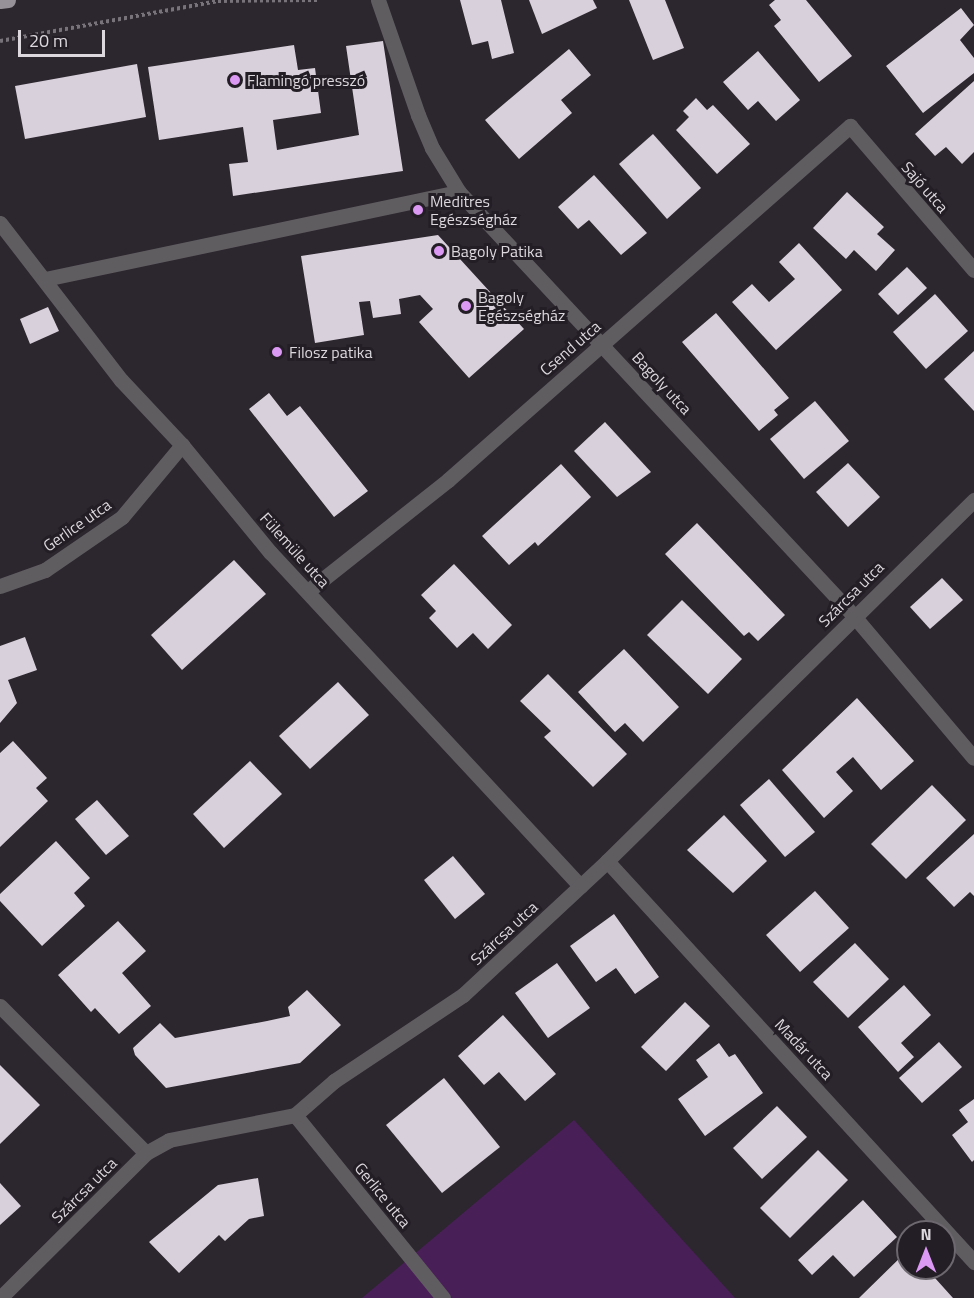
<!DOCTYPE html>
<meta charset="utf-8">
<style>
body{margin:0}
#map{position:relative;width:974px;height:1298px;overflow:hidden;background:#2c262f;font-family:"Titillium Web",sans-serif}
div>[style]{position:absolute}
.green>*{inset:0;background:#491f57}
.building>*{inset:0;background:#d8d0db}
.path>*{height:4px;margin-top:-2px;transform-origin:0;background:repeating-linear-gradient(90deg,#78737a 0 3px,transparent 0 6px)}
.minor>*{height:15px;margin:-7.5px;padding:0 7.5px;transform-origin:7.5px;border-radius:7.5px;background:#605d61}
.primary>*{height:15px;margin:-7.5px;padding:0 7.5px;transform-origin:7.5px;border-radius:7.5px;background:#969099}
.dots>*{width:16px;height:16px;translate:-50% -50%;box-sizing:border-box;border:3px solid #231d25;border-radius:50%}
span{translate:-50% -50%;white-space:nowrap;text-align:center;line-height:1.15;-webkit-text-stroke:6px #231d25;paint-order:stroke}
.poi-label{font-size:16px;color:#dcd8dd}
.left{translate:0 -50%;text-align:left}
.street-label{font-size:16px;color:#dcd8dd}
.north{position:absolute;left:896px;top:1220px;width:60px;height:60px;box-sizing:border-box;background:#231d25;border:2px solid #6d686f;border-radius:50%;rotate:0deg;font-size:16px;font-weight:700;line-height:24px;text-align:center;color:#dcd8dd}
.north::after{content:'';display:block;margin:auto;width:21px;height:27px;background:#dc99f4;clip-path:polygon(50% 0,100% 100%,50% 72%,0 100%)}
.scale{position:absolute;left:18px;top:30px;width:87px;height:27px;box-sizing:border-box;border:3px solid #dcd8dd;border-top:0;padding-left:8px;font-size:18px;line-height:21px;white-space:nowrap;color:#dcd8dd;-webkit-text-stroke:4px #231d25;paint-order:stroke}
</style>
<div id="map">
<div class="green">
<div style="clip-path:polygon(574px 1120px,735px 1298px,362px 1298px)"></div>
</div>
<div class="building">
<div style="clip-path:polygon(460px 0,501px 0,514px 53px,492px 59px,488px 41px,472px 45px)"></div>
<div style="clip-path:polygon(529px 0,593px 0,597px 8px,542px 34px)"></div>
<div style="clip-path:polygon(629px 0,665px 0,684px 48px,653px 60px)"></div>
<div style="clip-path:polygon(775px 0,806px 0,852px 56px,819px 82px,774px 26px,781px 20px,769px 5px)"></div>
<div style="clip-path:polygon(961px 8px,974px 25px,960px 40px,974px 58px,974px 73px,923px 113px,886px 66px)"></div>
<div style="clip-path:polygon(383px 41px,403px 171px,233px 196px,229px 164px,248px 162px,243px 127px,159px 140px,148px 67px,294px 45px,298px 70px,315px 68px,321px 113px,273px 120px,277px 150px,359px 135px,346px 46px)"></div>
<div style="clip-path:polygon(569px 49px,591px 75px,561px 100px,572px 113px,519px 159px,485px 120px)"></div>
<div style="clip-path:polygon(758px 51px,800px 100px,776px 121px,758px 101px,748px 110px,723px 82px)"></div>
<div style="clip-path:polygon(137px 64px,146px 117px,25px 139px,15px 86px)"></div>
<div style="clip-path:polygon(974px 81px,974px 152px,962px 164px,946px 147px,935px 156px,915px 134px)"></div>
<div style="clip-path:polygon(696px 98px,707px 110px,713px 105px,750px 144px,717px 174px,676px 130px,689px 117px,683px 111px)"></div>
<div style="clip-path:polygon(653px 134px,701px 188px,667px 219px,619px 164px)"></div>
<div style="clip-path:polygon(594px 175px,647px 233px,621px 255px,589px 220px,578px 229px,558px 207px)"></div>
<div style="clip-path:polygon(847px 192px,884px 227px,877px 234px,895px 250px,876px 271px,854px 250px,846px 259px,813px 228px)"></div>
<div style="clip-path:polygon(438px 235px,524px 329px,469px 378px,419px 322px,433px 309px,420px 295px,399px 299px,401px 314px,373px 318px,370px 301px,359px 302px,364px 335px,315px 343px,301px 256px)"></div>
<div style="clip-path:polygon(799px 243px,842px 290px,776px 350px,732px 302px,752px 284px,769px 302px,795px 279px,779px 262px)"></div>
<div style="clip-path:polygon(907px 267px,927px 288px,898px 315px,878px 294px)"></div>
<div style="clip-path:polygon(935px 294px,968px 331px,926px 369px,893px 332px)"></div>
<div style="clip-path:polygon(48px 307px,59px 331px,30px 344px,20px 319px)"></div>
<div style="clip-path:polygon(716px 313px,789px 398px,774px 410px,778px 415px,759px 431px,682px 342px)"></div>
<div style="clip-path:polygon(974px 351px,974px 411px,944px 379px)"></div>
<div style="clip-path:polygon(269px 393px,287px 416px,300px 406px,368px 491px,334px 517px,249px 409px)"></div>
<div style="clip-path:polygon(815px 401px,849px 441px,804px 479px,770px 439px)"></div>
<div style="clip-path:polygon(605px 422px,651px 472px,617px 497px,574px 451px)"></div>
<div style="clip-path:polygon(848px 463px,880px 497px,848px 527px,816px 492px)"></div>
<div style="clip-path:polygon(561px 464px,591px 497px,538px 546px,535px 542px,509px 565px,482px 536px)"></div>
<div style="clip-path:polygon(697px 523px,785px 615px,758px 641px,749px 632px,744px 636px,665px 554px)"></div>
<div style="clip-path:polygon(234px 560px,266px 594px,182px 670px,151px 635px)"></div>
<div style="clip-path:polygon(454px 564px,512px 625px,488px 649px,473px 633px,457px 648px,429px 618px,436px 611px,421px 595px)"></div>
<div style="clip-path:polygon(942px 578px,963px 600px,930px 629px,910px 607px)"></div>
<div style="clip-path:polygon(682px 600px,742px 659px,708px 694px,647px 635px)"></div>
<div style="clip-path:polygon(25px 637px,37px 670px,8px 680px,17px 703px,0 723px,0 646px)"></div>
<div style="clip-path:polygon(624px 649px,679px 707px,643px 742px,625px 723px,615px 732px,578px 692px)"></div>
<div style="clip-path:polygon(548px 674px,627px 754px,593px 787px,544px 737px,551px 731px,520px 701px)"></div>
<div style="clip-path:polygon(338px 682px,369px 715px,310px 769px,279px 736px)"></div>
<div style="clip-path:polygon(857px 698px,914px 761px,881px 790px,853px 757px,836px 772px,853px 791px,824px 818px,782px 770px)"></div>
<div style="clip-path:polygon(13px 741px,47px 778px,36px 788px,48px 801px,0 847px,0 753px)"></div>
<div style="clip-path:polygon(250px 761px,282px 794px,224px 848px,193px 814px)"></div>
<div style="clip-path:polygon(769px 779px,815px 832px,785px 857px,740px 805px)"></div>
<div style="clip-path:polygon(932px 785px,966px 820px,906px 879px,871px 844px)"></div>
<div style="clip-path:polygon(97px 800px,129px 836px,106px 855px,75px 819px)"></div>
<div style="clip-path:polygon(724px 815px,767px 861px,733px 893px,687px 850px)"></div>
<div style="clip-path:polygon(974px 834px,974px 896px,970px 892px,954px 907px,926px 878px)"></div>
<div style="clip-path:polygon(56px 841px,90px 878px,74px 893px,85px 906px,42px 946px,0 901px,0 894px)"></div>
<div style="clip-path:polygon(453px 856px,485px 894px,455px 919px,424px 880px)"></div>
<div style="clip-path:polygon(815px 891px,849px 928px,800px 972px,766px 935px)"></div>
<div style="clip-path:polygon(614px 914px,659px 977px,635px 994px,616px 968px,596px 982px,570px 946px)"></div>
<div style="clip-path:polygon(118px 921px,146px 951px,122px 973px,151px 1006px,119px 1034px,95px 1008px,91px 1012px,58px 975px)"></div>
<div style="clip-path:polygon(855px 943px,889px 979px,848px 1018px,813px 982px)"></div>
<div style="clip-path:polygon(557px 963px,590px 1008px,548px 1038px,515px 993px)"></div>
<div style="clip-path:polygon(904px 985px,931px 1015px,901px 1043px,914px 1057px,898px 1072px,858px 1027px)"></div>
<div style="clip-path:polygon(307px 990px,341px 1025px,300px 1063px,166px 1088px,135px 1055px,133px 1048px,160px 1023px,175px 1038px,267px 1021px,290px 1016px,288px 1007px)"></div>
<div style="clip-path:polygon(685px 1002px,710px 1026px,666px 1071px,641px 1047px)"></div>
<div style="clip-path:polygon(503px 1015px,556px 1074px,525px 1101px,499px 1072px,484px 1085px,458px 1056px)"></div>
<div style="clip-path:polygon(939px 1042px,962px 1067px,922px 1103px,899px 1078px)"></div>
<div style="clip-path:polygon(719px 1043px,729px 1057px,735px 1054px,763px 1093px,705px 1136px,678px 1099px,708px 1077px,696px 1060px)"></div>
<div style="clip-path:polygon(0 1065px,40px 1105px,0 1144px)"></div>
<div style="clip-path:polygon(444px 1078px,500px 1147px,442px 1193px,386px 1125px)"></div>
<div style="clip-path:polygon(974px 1099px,974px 1160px,972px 1162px,952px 1135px,968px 1122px,959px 1110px)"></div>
<div style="clip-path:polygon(777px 1106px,807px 1137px,762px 1179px,733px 1148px)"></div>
<div style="clip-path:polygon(818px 1150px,848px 1180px,790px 1238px,760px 1208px)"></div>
<div style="clip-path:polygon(258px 1178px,264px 1216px,249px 1219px,225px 1241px,219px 1235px,179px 1273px,149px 1242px,218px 1185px)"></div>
<div style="clip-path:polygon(0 1183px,21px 1206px,0 1225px)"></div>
<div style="clip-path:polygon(863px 1200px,897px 1237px,854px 1277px,833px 1255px,812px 1275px,798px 1260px)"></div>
<div style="clip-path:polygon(908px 1250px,908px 1268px,926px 1268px,953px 1298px,859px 1298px)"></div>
</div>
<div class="path">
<div style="left:0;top:41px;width:222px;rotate:-10.4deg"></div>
<div style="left:218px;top:1px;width:99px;rotate:-0.6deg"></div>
</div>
<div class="minor">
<div style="left:378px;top:0;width:122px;rotate:70.8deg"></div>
<div style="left:418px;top:115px;width:36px;rotate:67deg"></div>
<div style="left:432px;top:148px;width:52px;rotate:58.5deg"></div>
<div style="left:459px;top:192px;width:578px;rotate:47.03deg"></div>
<div style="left:853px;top:615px;width:187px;rotate:49.8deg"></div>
<div style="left:0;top:223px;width:198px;rotate:52.4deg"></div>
<div style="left:121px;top:380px;width:89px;rotate:46.8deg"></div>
<div style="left:182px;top:445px;width:139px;rotate:50.6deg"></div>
<div style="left:270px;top:552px;width:456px;rotate:47.1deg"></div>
<div style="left:45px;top:279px;width:423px;rotate:-11.9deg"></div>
<div style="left:0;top:586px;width:48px;rotate:-19.6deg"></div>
<div style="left:45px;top:570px;width:93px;rotate:-34.5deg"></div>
<div style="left:122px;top:517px;width:94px;rotate:-50.2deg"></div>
<div style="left:308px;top:591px;width:179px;rotate:-38.4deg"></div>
<div style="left:448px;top:480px;width:536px;rotate:-41.37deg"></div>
<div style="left:850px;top:126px;width:190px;rotate:49.3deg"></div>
<div style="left:607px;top:861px;width:544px;rotate:47.53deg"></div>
<div style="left:0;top:1006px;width:207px;rotate:45.2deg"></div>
<div style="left:295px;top:1115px;width:235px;rotate:51deg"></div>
<div style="left:0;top:1298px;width:206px;rotate:-44.8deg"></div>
<div style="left:146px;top:1153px;width:26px;rotate:-29deg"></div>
<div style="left:169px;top:1140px;width:128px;rotate:-11.2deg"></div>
<div style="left:295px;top:1115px;width:52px;rotate:-41.1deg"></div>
<div style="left:334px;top:1081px;width:155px;rotate:-33.7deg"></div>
<div style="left:463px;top:995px;width:197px;rotate:-42.9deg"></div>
<div style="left:607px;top:861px;width:515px;rotate:-44.53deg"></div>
</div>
<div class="primary">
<div style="left:0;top:1px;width:8px;rotate:-7deg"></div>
</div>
<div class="dots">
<div style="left:235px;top:80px;background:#dc99f4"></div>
<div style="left:418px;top:210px;background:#dc99f4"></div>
<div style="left:439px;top:251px;background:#dc99f4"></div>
<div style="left:466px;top:306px;background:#dc99f4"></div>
<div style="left:277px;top:352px;background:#dc99f4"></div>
</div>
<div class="poi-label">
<span class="left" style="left:247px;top:80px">Flamingó presszó</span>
<span class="left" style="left:430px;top:210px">Meditres<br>Egészségház</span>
<span class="left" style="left:451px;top:251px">Bagoly Patika</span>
<span class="left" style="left:478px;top:306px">Bagoly<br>Egészségház</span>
<span class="left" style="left:289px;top:352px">Filosz patika</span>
</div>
<div class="street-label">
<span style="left:925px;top:187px;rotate:49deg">Sajó utca</span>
<span style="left:570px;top:348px;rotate:-41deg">Csend utca</span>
<span style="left:662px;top:383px;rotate:47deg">Bagoly utca</span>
<span style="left:77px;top:525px;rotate:-35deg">Gerlice utca</span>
<span style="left:295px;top:550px;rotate:48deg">Fülemüle utca</span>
<span style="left:851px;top:594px;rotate:-45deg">Szárcsa utca</span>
<span style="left:504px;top:933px;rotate:-43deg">Szárcsa utca</span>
<span style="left:804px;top:1049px;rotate:47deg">Madár utca</span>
<span style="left:84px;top:1190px;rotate:-45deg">Szárcsa utca</span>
<span style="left:383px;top:1195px;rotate:51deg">Gerlice utca</span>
</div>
<div class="north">N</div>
<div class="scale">20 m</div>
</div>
